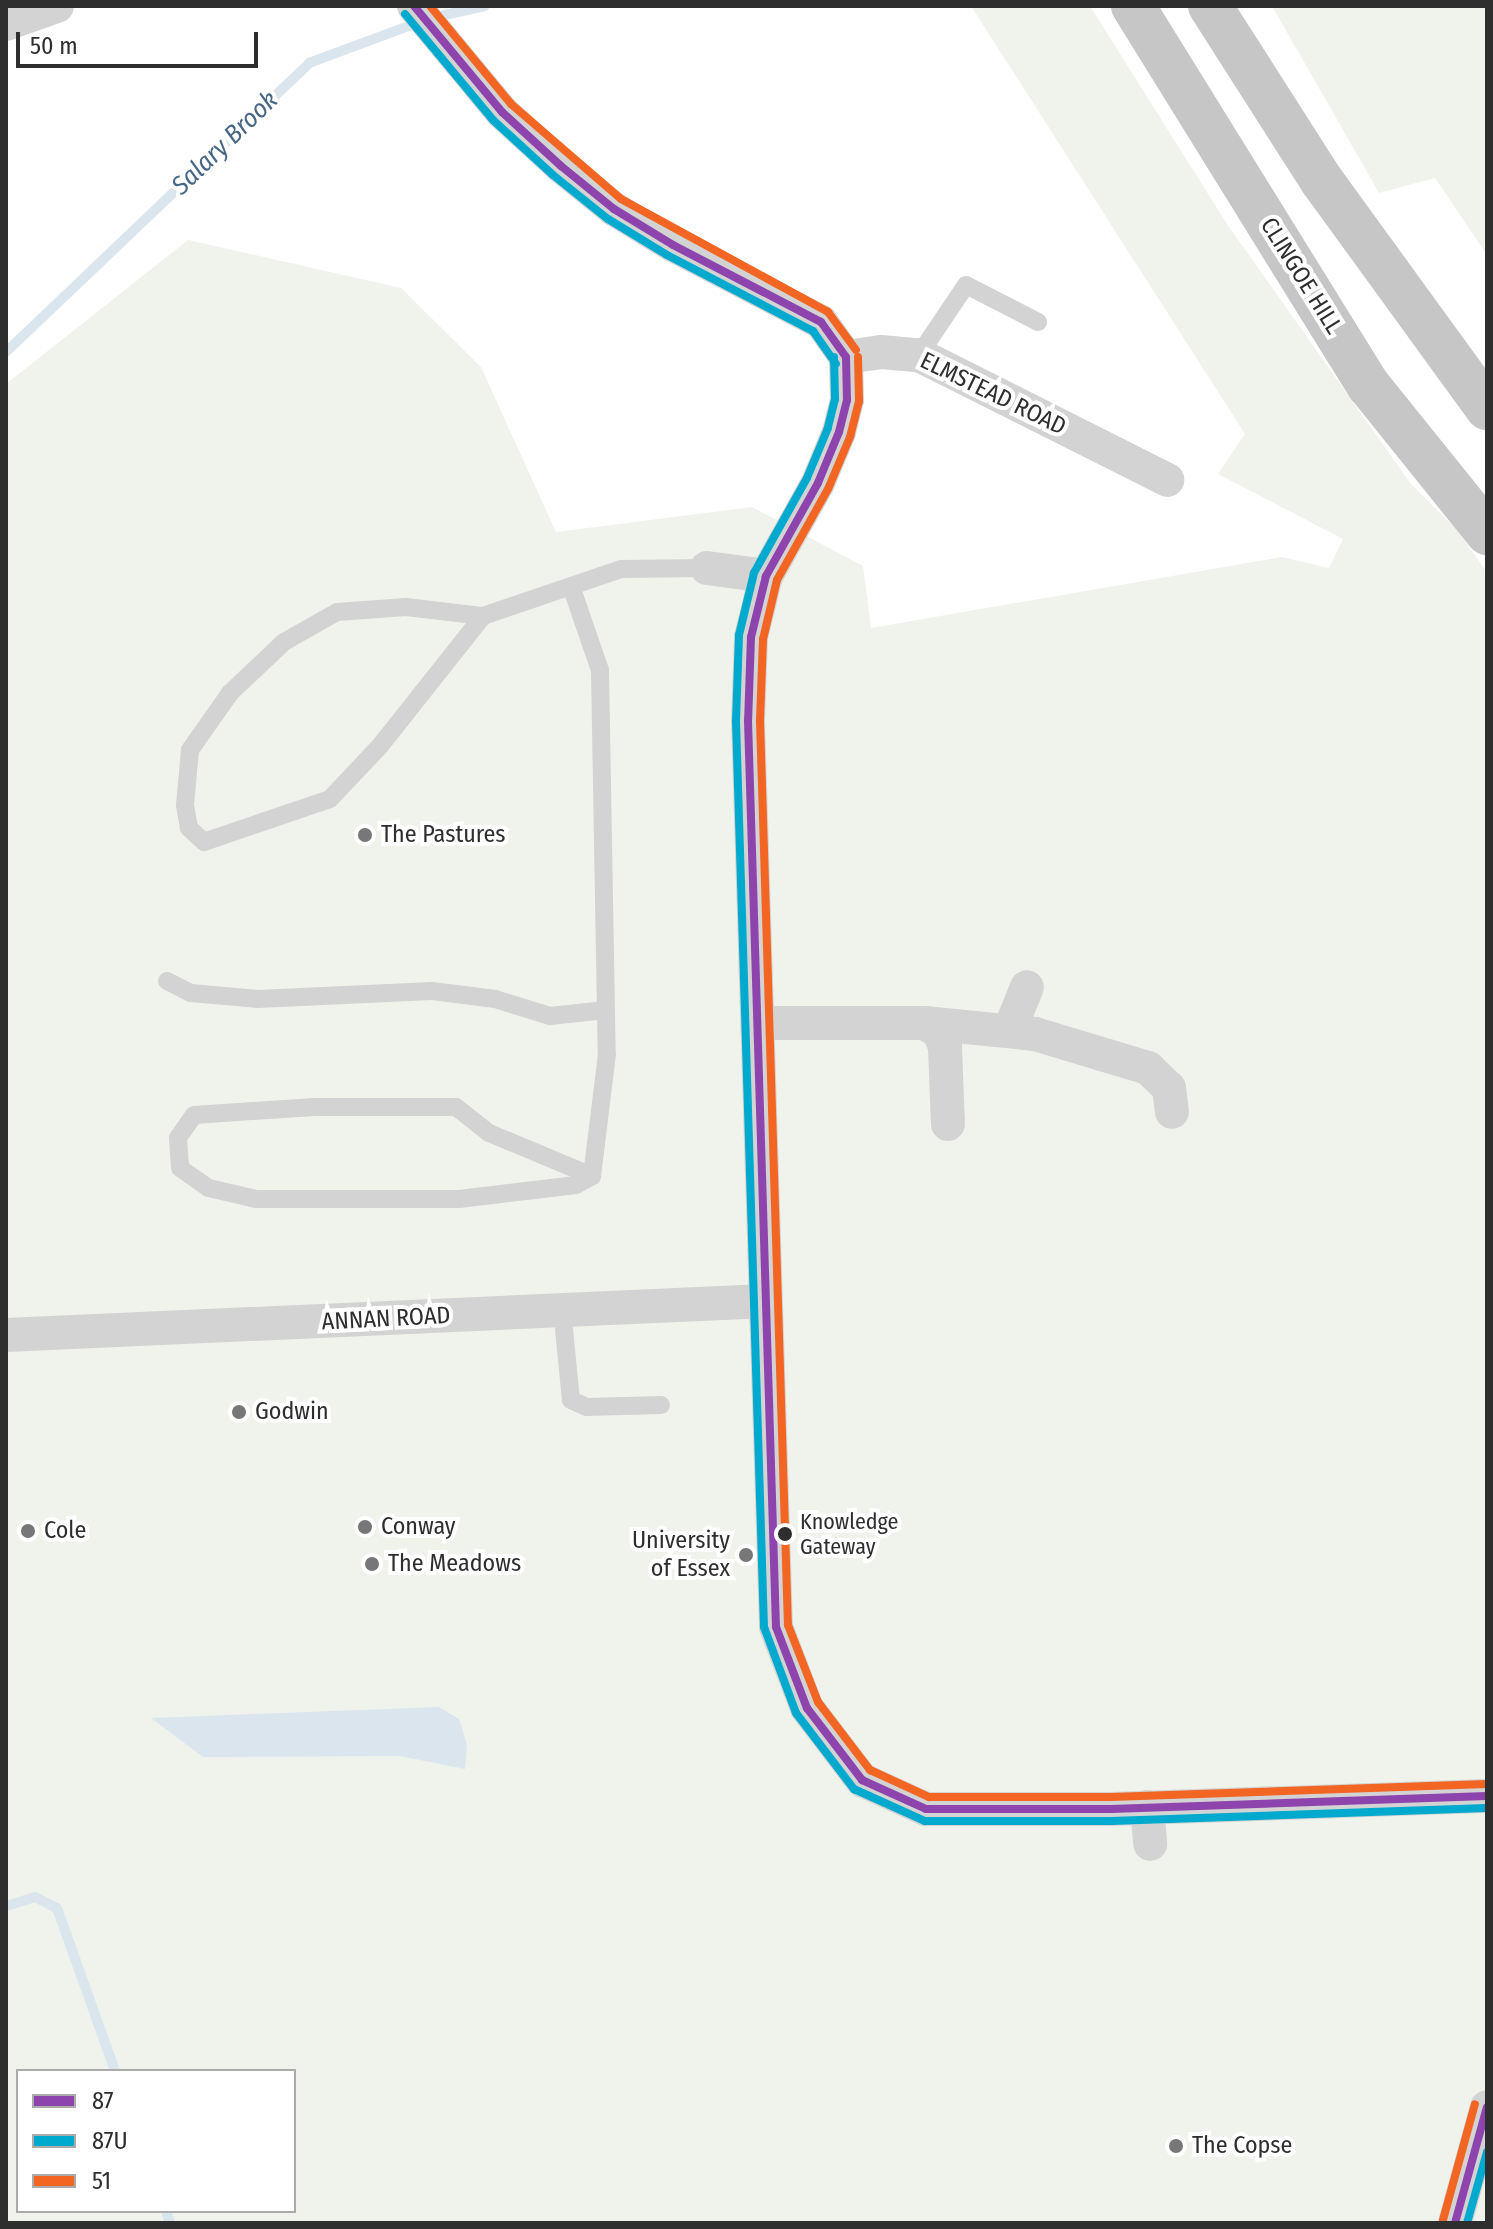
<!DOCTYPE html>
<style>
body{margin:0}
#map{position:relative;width:1493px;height:2229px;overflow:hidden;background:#fff;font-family:"Fira Sans Condensed",sans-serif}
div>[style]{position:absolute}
.green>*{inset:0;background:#f0f3ec}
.water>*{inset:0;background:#dbe5ee}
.stream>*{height:10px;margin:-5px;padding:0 5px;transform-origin:5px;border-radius:5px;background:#dbe5ee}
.lane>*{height:18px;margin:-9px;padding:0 9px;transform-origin:9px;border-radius:9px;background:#d3d3d3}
.street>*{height:34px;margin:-17px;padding:0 17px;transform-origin:17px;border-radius:17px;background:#d3d3d3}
.primary>*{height:44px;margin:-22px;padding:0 22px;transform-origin:22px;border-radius:22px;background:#c6c6c6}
.bus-1>*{height:8px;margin:-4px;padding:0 4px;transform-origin:4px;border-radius:4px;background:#8e44ad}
.bus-2>*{height:8px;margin:-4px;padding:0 4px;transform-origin:4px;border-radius:4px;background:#00a9ce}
.bus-3>*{height:8px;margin:-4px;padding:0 4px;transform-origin:4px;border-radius:4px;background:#f26522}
.dots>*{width:22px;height:22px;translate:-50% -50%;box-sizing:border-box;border:4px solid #fff;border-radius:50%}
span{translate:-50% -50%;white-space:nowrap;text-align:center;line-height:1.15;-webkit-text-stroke:8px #fff;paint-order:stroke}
.bus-label{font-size:22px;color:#2e2e2e}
.left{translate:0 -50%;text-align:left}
.street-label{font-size:24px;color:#2e2e2e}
.poi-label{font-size:24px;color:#2e2e2e}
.right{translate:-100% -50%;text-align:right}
.water-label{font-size:26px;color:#466786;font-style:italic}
.frame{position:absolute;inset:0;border:8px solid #2e2e2e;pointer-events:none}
.legend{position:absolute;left:16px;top:2069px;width:280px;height:144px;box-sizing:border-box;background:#fff;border:2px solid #ababab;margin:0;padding:10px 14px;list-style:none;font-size:24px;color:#2e2e2e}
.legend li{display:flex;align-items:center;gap:16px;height:40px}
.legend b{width:40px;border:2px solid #ababab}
.scale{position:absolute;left:16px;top:32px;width:242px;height:36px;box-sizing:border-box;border:4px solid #2e2e2e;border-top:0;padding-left:10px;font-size:24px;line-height:28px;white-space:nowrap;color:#2e2e2e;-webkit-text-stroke:6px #fff;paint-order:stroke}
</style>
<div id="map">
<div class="green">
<div style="clip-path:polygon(evenodd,971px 6px,1090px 6px,1227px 224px,1411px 484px,1456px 529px,1487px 572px,1487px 2223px,6px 2223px,6px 384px,188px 240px,401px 288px,481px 367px,556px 532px,752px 507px,863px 566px,871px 628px,1282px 557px,1329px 568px,1343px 539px,1218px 474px,1245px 434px,971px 6px,18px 2071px,294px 2071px,294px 2211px,18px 2211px,18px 2071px)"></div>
<div style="clip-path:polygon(1272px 6px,1487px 6px,1487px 255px,1435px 178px,1379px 193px)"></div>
</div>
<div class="water">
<div style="clip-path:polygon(439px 1707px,459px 1719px,467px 1745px,465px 1769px,400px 1756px,203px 1757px,151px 1718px)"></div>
</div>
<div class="stream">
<div style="left:6px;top:352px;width:419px;rotate:-43.6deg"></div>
<div style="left:309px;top:63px;width:126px;rotate:-20.4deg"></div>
<div style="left:427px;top:19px;width:59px;rotate:-12.6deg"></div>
<div style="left:6px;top:1906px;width:30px;rotate:-17deg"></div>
<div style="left:35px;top:1897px;width:25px;rotate:27deg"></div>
<div style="left:57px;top:1908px;width:173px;rotate:70.4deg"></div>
<div style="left:166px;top:2211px;width:13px;rotate:72deg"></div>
</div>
<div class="lane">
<div style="left:919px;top:355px;width:84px;rotate:-56.1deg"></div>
<div style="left:966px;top:285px;width:81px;rotate:27.2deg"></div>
<div style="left:571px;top:586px;width:89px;rotate:71deg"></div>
<div style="left:600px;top:670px;width:384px;rotate:89deg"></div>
<div style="left:607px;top:1054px;width:123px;rotate:97deg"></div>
<div style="left:592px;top:1176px;width:112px;rotate:-157.3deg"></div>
<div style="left:489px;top:1133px;width:42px;rotate:-141.8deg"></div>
<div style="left:456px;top:1107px;width:142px;rotate:180deg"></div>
<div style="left:314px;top:1107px;width:120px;rotate:176.2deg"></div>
<div style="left:194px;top:1115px;width:28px;rotate:125deg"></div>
<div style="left:178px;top:1138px;width:30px;rotate:86deg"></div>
<div style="left:180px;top:1168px;width:35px;rotate:35deg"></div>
<div style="left:209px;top:1188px;width:48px;rotate:13.2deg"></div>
<div style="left:256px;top:1199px;width:203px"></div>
<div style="left:459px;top:1199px;width:118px;rotate:-6.8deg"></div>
<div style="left:576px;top:1185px;width:18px;rotate:-29deg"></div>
<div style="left:483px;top:616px;width:167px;rotate:128.4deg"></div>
<div style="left:379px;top:747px;width:71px;rotate:133.3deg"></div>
<div style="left:330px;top:799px;width:133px;rotate:161.2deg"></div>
<div style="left:204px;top:842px;width:21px;rotate:-137deg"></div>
<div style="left:189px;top:828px;width:23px;rotate:-100deg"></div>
<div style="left:185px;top:805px;width:55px;rotate:-84.8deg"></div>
<div style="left:190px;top:750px;width:70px;rotate:-54.9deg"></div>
<div style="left:230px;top:693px;width:74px;rotate:-43.4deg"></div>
<div style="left:284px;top:642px;width:61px;rotate:-29.5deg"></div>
<div style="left:337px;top:612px;width:69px;rotate:-4.1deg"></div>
<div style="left:406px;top:607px;width:78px;rotate:6.7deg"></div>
<div style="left:483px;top:616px;width:146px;rotate:-18.8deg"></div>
<div style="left:621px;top:569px;width:86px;rotate:-0.7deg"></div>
<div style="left:167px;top:981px;width:27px;rotate:27deg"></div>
<div style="left:191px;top:993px;width:67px;rotate:5.1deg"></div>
<div style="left:258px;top:999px;width:174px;rotate:-2.6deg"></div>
<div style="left:432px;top:991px;width:64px;rotate:7.2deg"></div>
<div style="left:495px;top:999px;width:58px;rotate:17.2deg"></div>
<div style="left:550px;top:1016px;width:56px;rotate:-6.1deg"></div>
<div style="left:564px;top:1329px;width:71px;rotate:84.4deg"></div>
<div style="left:571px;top:1400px;width:17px;rotate:24deg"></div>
<div style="left:587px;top:1407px;width:74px;rotate:-1.5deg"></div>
</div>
<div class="street">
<div style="left:414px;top:6px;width:138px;rotate:50.3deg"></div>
<div style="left:502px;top:112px;width:80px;rotate:42.5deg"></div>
<div style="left:561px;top:166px;width:68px;rotate:39.1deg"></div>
<div style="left:614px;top:209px;width:69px;rotate:31.4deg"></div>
<div style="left:673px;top:245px;width:167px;rotate:27.5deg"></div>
<div style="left:821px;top:322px;width:43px;rotate:54.5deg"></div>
<div style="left:6px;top:24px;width:54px;rotate:-19.4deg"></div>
<div style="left:846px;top:357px;width:43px;rotate:88.7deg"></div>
<div style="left:847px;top:400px;width:33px;rotate:104deg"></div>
<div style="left:839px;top:432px;width:55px;rotate:112.4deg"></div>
<div style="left:818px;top:483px;width:107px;rotate:119.2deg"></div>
<div style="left:766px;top:576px;width:63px;rotate:103.8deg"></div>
<div style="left:751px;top:637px;width:84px;rotate:92deg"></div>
<div style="left:748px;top:721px;width:906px;rotate:88.23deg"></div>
<div style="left:776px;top:1627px;width:87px;rotate:69.1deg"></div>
<div style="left:807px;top:1708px;width:91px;rotate:52.6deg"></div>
<div style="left:862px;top:1780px;width:70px;rotate:24.4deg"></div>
<div style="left:926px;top:1809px;width:185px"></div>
<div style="left:1111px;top:1809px;width:376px;rotate:-2deg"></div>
<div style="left:846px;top:357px;width:35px;rotate:-8deg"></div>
<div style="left:881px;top:352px;width:38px;rotate:5deg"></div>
<div style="left:919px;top:355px;width:278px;rotate:26.7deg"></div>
<div style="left:707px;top:568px;width:60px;rotate:7.7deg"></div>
<div style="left:758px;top:1023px;width:167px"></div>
<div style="left:925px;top:1023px;width:17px;rotate:33deg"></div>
<div style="left:939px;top:1032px;width:16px;rotate:68deg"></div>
<div style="left:945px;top:1047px;width:77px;rotate:87.8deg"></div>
<div style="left:925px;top:1023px;width:111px;rotate:5.7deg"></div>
<div style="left:1035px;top:1034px;width:118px;rotate:16.7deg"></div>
<div style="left:1148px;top:1068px;width:29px;rotate:44deg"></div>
<div style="left:1169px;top:1088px;width:24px;rotate:83deg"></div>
<div style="left:1010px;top:1029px;width:45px;rotate:-68deg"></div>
<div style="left:6px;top:1335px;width:760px;rotate:-2.56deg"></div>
<div style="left:1147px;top:1807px;width:37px;rotate:85deg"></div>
<div style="left:1455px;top:2223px;width:120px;rotate:-74.6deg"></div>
</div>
<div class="primary">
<div style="left:1133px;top:6px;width:447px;rotate:58.2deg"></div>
<div style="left:1369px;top:386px;width:189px;rotate:51.2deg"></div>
<div style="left:1210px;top:6px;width:208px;rotate:57.4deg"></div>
<div style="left:1322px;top:181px;width:281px;rotate:54deg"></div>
</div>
<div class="bus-1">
<div style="left:414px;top:6px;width:138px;rotate:50.3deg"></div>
<div style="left:502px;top:112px;width:80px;rotate:42.5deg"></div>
<div style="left:561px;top:166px;width:68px;rotate:39.1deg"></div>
<div style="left:614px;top:209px;width:69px;rotate:31.4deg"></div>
<div style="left:673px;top:245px;width:167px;rotate:27.5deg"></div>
<div style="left:821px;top:322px;width:43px;rotate:54.5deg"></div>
<div style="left:846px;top:357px;width:43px;rotate:88.7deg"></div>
<div style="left:847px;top:400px;width:33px;rotate:104deg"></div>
<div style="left:839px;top:432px;width:55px;rotate:112.4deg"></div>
<div style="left:818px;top:483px;width:107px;rotate:119.2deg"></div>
<div style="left:766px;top:576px;width:63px;rotate:103.8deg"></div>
<div style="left:751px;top:637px;width:84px;rotate:92deg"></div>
<div style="left:748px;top:721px;width:906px;rotate:88.23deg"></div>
<div style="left:776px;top:1627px;width:87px;rotate:69.1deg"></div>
<div style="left:807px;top:1708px;width:91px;rotate:52.6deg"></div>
<div style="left:862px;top:1780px;width:70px;rotate:24.4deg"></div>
<div style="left:926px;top:1809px;width:185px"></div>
<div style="left:1111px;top:1809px;width:376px;rotate:-2deg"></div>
<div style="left:1455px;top:2223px;width:120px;rotate:-74.6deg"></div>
</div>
<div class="bus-2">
<div style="left:405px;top:14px;width:138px;rotate:50.3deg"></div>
<div style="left:493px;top:120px;width:81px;rotate:42.5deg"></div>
<div style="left:553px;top:175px;width:70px;rotate:38.7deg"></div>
<div style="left:608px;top:219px;width:69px;rotate:31.4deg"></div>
<div style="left:667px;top:255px;width:165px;rotate:27.5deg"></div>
<div style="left:813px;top:331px;width:40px;rotate:55.1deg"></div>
<div style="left:834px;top:357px;width:42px;rotate:88.6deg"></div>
<div style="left:835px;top:399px;width:30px;rotate:104deg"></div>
<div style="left:828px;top:428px;width:54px;rotate:112.8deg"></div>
<div style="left:807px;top:478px;width:109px;rotate:119.2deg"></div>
<div style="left:754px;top:573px;width:64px;rotate:103.6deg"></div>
<div style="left:739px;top:635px;width:86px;rotate:92deg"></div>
<div style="left:736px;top:721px;width:906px;rotate:88.23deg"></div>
<div style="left:764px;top:1627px;width:92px;rotate:69.6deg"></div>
<div style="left:796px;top:1713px;width:96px;rotate:52.7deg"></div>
<div style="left:854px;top:1789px;width:78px;rotate:24.3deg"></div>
<div style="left:925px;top:1821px;width:186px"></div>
<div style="left:1111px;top:1821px;width:376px;rotate:-2deg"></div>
<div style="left:1467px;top:2223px;width:74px;rotate:-74.3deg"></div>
</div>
<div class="bus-3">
<div style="left:430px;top:6px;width:127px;rotate:50.4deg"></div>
<div style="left:511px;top:104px;width:145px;rotate:40.8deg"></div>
<div style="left:621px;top:199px;width:236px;rotate:28.6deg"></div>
<div style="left:828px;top:312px;width:47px;rotate:53.6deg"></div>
<div style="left:858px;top:357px;width:44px;rotate:88.7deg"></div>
<div style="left:859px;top:401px;width:37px;rotate:104deg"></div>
<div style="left:850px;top:437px;width:56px;rotate:112.9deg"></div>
<div style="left:828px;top:489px;width:104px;rotate:119.3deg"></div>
<div style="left:777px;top:580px;width:61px;rotate:103.3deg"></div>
<div style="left:763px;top:639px;width:82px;rotate:92.1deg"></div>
<div style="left:760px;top:721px;width:904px;rotate:88.23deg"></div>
<div style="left:788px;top:1625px;width:83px;rotate:68.7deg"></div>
<div style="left:818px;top:1702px;width:86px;rotate:52.6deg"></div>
<div style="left:870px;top:1770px;width:65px;rotate:24.6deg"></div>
<div style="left:929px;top:1797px;width:182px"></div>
<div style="left:1111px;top:1797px;width:376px;rotate:-2deg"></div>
<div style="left:1443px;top:2220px;width:120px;rotate:-74.6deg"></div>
</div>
<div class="dots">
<div style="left:365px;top:835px;background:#777"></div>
<div style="left:239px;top:1412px;background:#777"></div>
<div style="left:365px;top:1527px;background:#777"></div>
<div style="left:28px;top:1531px;background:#777"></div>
<div style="left:785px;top:1534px;background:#2e2e2e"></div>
<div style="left:746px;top:1555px;background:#777"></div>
<div style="left:372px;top:1564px;background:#777"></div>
<div style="left:1176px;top:2146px;background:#777"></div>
</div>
<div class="bus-label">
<span class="left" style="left:800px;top:1534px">Knowledge<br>Gateway</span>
</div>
<div class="street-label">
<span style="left:1301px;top:276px;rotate:58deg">CLINGOE HILL</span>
<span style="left:993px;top:394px;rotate:26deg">ELMSTEAD ROAD</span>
<span style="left:386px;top:1319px;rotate:-3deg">ANNAN ROAD</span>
</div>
<div class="poi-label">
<span class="left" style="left:381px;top:835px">The Pastures</span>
<span class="left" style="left:255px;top:1412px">Godwin</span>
<span class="left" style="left:381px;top:1527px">Conway</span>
<span class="left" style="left:44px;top:1531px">Cole</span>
<span class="right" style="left:730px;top:1555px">University<br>of Essex</span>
<span class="left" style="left:388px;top:1564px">The Meadows</span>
<span class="left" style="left:1192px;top:2146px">The Copse</span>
</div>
<div class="water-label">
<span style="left:225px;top:143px;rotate:-44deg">Salary Brook</span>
</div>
<div class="frame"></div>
<ul class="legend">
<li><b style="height:10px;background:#8e44ad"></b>87</li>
<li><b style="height:10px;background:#00a9ce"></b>87U</li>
<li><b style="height:10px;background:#f26522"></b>51</li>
</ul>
<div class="scale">50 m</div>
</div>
